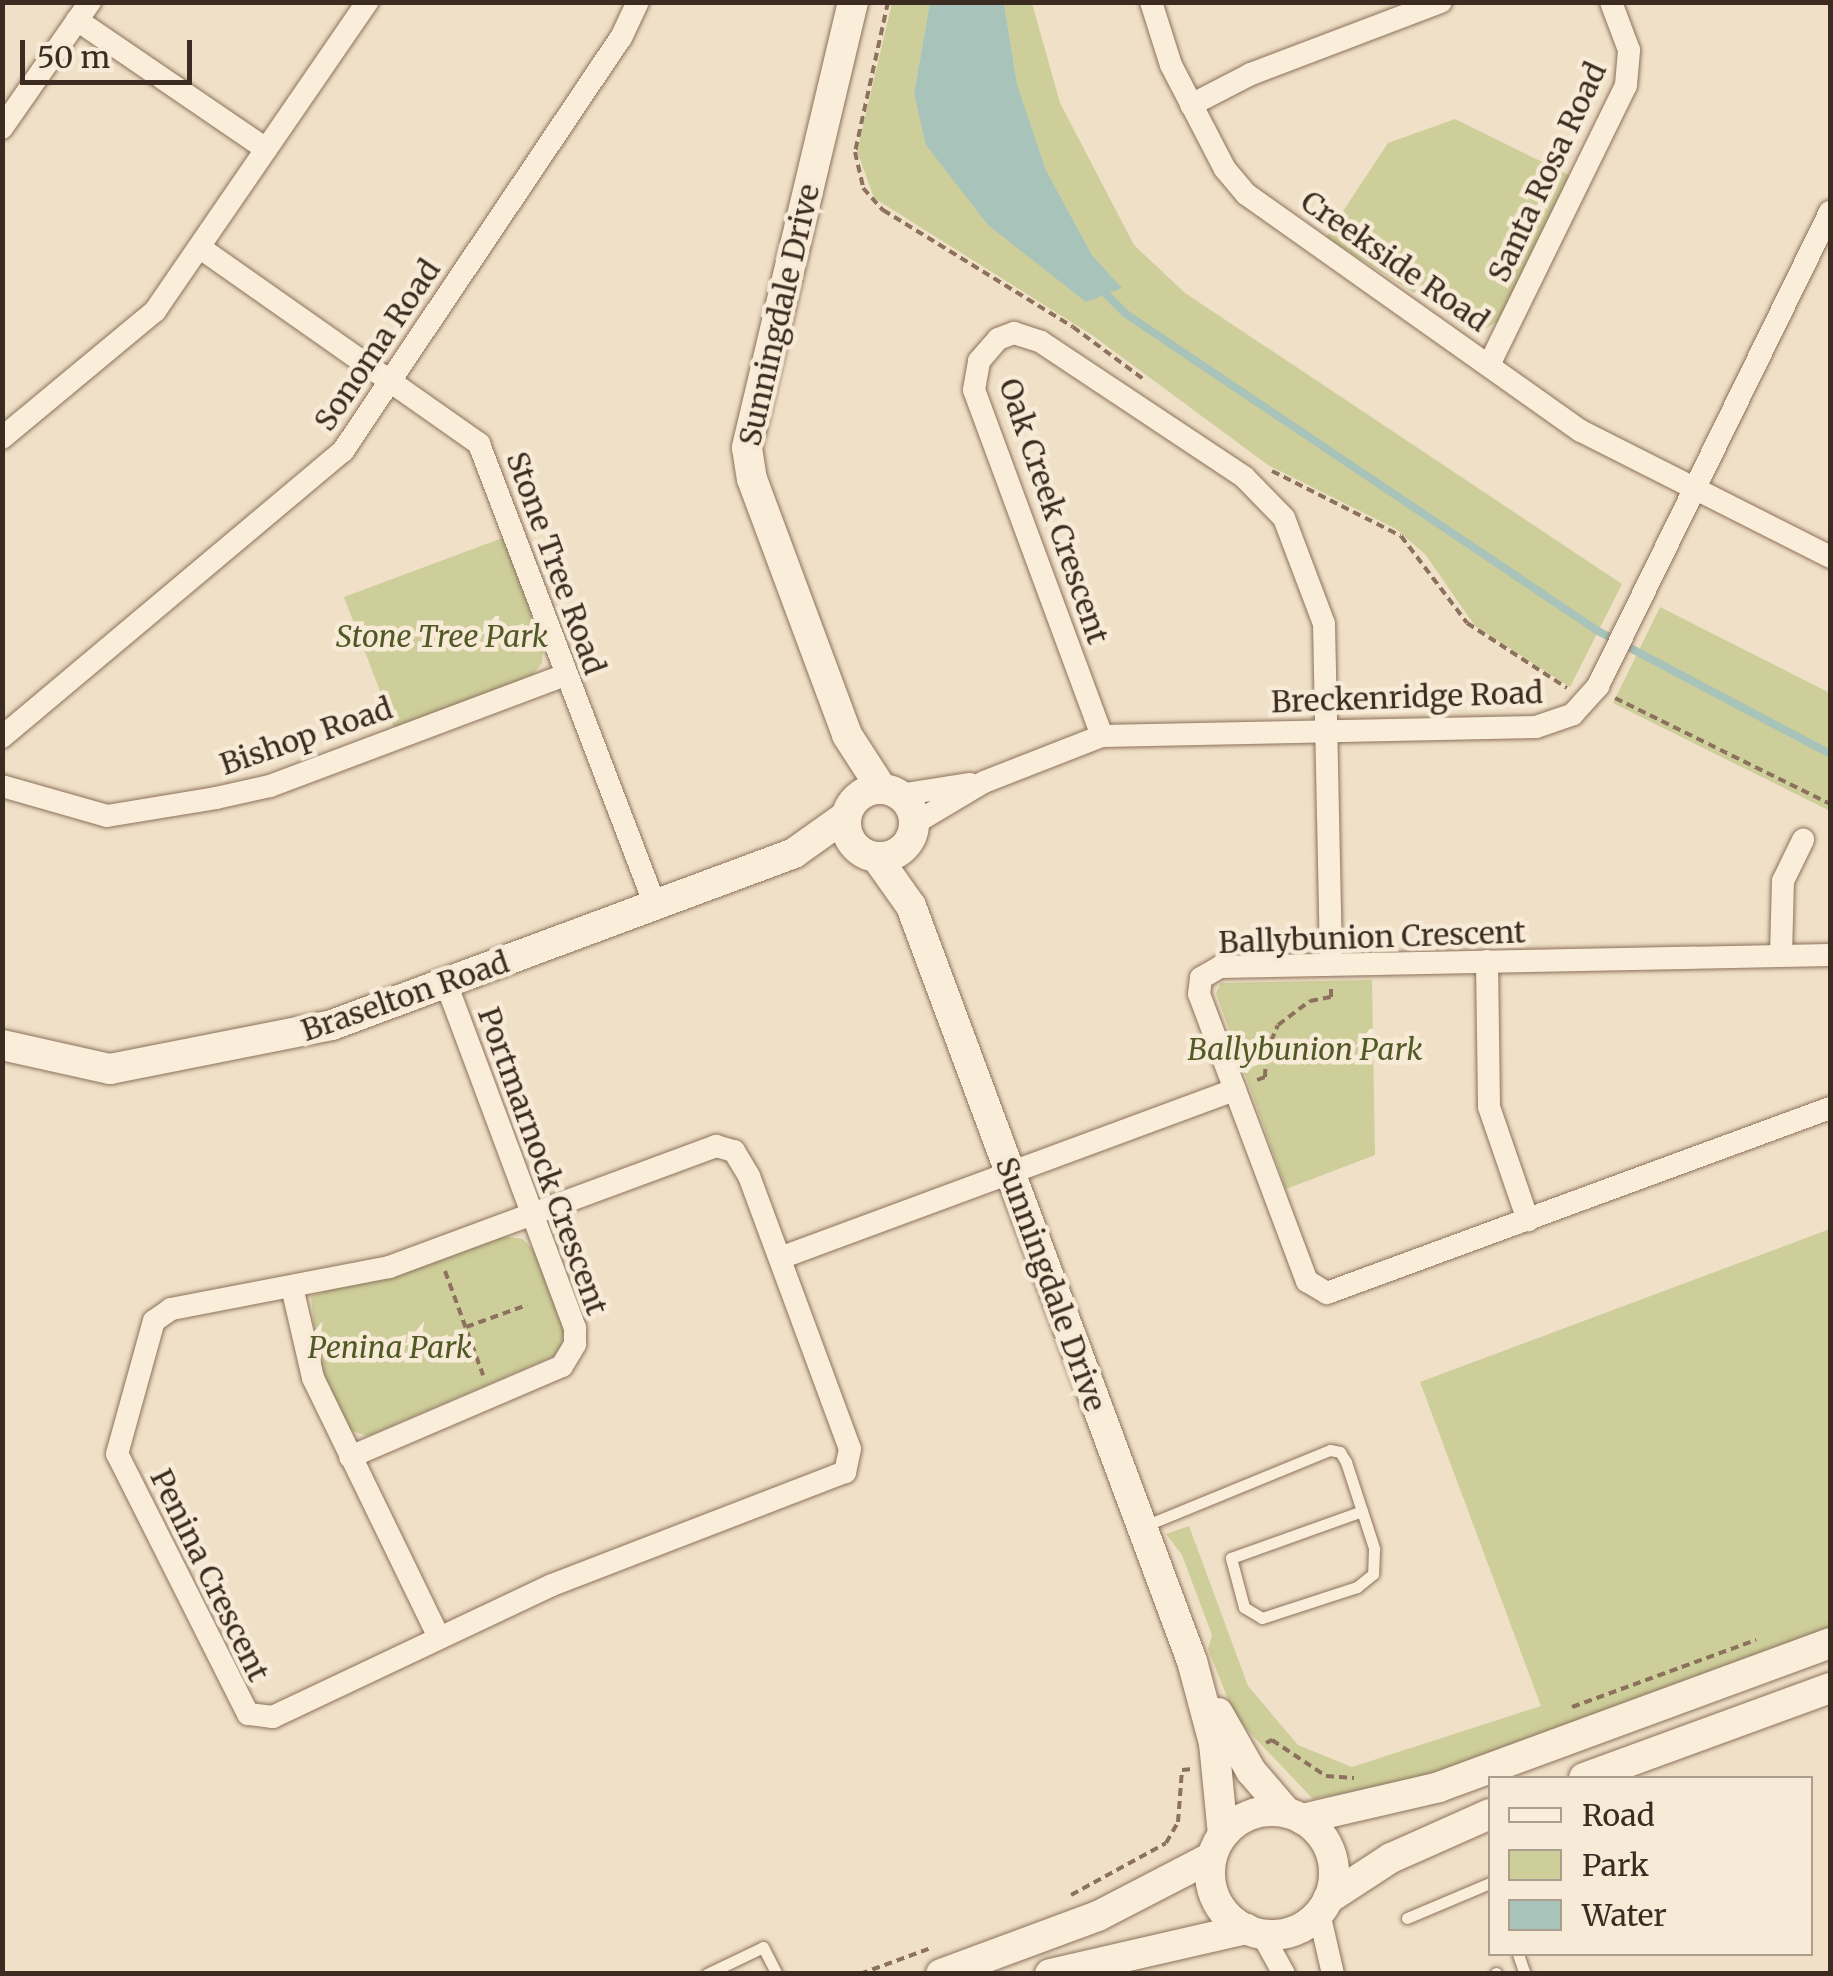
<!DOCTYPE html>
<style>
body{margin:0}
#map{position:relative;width:1833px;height:1976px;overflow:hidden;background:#f0e0c7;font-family:Merriweather,serif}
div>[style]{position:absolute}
.green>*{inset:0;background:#cdce9a}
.water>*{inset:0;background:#a8c3b9}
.stream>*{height:8px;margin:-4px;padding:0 4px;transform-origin:4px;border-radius:4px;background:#a8c3b9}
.path>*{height:4px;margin-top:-2px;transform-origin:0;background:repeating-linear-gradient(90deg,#8c715c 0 8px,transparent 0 13px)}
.roads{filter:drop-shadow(0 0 2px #8c715c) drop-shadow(0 0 2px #8c715c)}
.service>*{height:11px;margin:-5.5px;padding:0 5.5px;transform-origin:5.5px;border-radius:5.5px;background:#faeedb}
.minor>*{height:22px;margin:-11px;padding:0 11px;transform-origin:11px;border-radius:11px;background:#faeedb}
.tertiary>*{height:30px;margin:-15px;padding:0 15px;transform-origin:15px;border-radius:15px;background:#faeedb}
.tertiary>.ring{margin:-15px;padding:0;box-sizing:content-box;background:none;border:30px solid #faeedb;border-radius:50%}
span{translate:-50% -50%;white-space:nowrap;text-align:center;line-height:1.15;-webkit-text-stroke:9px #f7ebd7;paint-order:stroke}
.street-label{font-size:30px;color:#3c2b20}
.park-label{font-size:30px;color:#515926;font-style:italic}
.frame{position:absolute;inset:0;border:5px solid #3c2b20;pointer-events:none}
.legend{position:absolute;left:1488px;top:1776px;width:325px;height:180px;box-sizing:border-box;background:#f7ebd7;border:2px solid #ac9e8e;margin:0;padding:12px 18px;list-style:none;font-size:30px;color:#3c2b20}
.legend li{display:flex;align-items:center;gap:20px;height:50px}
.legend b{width:50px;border:2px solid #ac9e8e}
.scale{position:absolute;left:20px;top:40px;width:172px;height:45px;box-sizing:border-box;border:5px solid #3c2b20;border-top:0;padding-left:12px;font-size:30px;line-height:35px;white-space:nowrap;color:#3c2b20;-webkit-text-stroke:8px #f7ebd7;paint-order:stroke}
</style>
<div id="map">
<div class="green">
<div style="clip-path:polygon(892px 3px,930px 3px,914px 93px,1121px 287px,1092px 255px,1046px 170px,1017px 84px,1004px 3px,1032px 3px,1060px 103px,1134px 245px,1185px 293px,1622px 584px,1570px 687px,1475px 626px,1425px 554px,1396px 529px,1268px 465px,1092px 335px,874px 198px,857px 151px)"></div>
<div style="clip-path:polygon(1455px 119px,1571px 176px,1499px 321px,1477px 333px,1326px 237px,1388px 143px)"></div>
<div style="clip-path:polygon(505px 537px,544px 641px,542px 663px,532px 676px,394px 728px,344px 597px)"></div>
<div style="clip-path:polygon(1660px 607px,1830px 693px,1830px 811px,1613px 703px)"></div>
<div style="clip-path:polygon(1372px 980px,1375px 1155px,1286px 1189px,1216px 993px,1221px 983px)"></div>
<div style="clip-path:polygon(1830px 1229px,1830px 1629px,1429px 1777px,1313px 1799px,1235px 1717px,1208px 1649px,1212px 1635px,1182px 1555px,1166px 1534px,1189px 1526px,1248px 1686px,1298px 1745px,1352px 1767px,1541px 1706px,1420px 1382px)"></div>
<div style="clip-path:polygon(501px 1236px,523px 1239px,536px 1253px,565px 1329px,559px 1354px,368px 1436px,348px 1430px,318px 1368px,311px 1296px)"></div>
</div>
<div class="water">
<div style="clip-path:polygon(930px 3px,1004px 3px,1017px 84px,1046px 170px,1092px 255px,1122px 288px,1086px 302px,988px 225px,926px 145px,914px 93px)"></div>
</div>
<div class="stream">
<div style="left:1099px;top:287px;width:38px;rotate:45deg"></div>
<div style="left:1126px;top:314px;width:569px;rotate:33.89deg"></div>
<div style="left:1598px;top:631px;width:263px;rotate:27.9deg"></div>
</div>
<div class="path">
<div style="left:888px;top:2px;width:154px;rotate:102.4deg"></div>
<div style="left:855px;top:152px;width:37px;rotate:77deg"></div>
<div style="left:863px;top:188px;width:30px;rotate:48deg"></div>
<div style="left:883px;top:210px;width:223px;rotate:31.6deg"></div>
<div style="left:1073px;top:327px;width:91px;rotate:36.5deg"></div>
<div style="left:1478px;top:315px;width:16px;rotate:75deg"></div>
<div style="left:1272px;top:471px;width:144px;rotate:26.7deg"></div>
<div style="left:1401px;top:536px;width:109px;rotate:52.8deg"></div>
<div style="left:1467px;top:623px;width:119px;rotate:33deg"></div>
<div style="left:1615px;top:698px;width:240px;rotate:26.2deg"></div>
<div style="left:1257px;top:1080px;width:9px;rotate:-21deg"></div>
<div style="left:1265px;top:1077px;width:24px;rotate:-88deg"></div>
<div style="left:1266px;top:1053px;width:30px;rotate:-67deg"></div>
<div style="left:1278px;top:1025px;width:40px;rotate:-37deg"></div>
<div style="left:1310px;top:1001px;width:21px;rotate:-11deg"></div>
<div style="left:1331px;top:997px;width:10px;rotate:-90deg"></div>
<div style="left:445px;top:1271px;width:111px;rotate:69.9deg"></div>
<div style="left:466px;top:1327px;width:65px;rotate:-19.8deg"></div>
<div style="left:1572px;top:1707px;width:196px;rotate:-20deg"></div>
<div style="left:1266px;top:1743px;width:7px;rotate:-27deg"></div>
<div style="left:1272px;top:1740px;width:65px;rotate:33.7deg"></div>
<div style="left:1326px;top:1776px;width:28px;rotate:4deg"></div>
<div style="left:1071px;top:1895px;width:108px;rotate:-28.7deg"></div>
<div style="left:1166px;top:1843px;width:24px;rotate:-60deg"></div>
<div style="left:1178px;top:1822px;width:52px;rotate:-85.6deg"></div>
<div style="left:1182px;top:1770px;width:11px;rotate:-5deg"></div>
<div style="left:860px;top:1974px;width:76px;rotate:-20.1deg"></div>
</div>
<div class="roads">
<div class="service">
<div style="left:1142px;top:1527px;width:203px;rotate:-22.3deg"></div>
<div style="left:1330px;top:1450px;width:10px;rotate:11deg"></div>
<div style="left:1340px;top:1452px;width:12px;rotate:59deg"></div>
<div style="left:1346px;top:1462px;width:52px;rotate:71.9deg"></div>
<div style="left:1362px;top:1511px;width:40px;rotate:72deg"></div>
<div style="left:1374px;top:1549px;width:25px;rotate:92deg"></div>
<div style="left:1373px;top:1574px;width:21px;rotate:141deg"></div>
<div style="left:1357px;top:1587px;width:100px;rotate:161.9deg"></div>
<div style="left:1262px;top:1618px;width:21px;rotate:-149deg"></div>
<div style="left:1244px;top:1607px;width:51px;rotate:-104.9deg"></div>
<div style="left:1231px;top:1558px;width:139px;rotate:-19.7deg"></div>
<div style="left:1407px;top:1918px;width:90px;rotate:-22.9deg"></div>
<div style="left:1518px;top:1954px;width:21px;rotate:71deg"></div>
<div style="left:707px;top:1974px;width:62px;rotate:-25.7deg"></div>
<div style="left:763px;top:1947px;width:30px;rotate:63deg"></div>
<div style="left:1496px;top:1974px;width:1px;rotate:-90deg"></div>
</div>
<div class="minor">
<div style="left:1151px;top:2px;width:66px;rotate:72.4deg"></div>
<div style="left:1171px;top:65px;width:117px;rotate:62.6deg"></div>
<div style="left:1225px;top:169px;width:33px;rotate:50deg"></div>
<div style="left:1246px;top:194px;width:410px;rotate:35.3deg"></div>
<div style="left:1581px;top:431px;width:279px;rotate:26.8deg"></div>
<div style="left:77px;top:20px;width:229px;rotate:34.3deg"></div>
<div style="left:1191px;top:105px;width:68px;rotate:-27.3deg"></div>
<div style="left:1251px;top:74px;width:203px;rotate:-20.8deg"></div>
<div style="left:2px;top:128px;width:154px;rotate:-55.1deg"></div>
<div style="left:202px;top:249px;width:339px;rotate:35.1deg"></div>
<div style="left:479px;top:444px;width:494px;rotate:69.1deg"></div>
<div style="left:1490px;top:363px;width:309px;rotate:-63.9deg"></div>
<div style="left:1626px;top:85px;width:35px;rotate:-85deg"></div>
<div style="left:1629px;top:50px;width:51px;rotate:-110.6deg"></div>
<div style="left:2px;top:438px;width:199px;rotate:-39.7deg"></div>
<div style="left:155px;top:311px;width:375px;rotate:-55.5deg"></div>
<div style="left:1102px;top:736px;width:369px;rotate:-110.3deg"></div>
<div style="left:974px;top:390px;width:29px;rotate:-80deg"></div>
<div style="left:979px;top:361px;width:29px;rotate:-49deg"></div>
<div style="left:998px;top:339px;width:17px;rotate:-21deg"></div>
<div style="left:1014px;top:333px;width:28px;rotate:18deg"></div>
<div style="left:1041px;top:342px;width:244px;rotate:33.6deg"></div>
<div style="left:1244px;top:477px;width:57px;rotate:45.7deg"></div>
<div style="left:1284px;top:518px;width:113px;rotate:69.3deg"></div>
<div style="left:1324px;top:624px;width:338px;rotate:88.8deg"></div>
<div style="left:2px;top:737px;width:445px;rotate:-40deg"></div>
<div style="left:343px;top:451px;width:498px;rotate:-56.1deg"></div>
<div style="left:621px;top:38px;width:40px;rotate:-65deg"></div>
<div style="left:2px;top:786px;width:109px;rotate:15.9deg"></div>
<div style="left:107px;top:816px;width:110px;rotate:-9.4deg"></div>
<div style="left:216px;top:798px;width:55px;rotate:-12.5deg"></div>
<div style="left:270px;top:786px;width:315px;rotate:-20.6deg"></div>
<div style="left:899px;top:795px;width:72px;rotate:-8.8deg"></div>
<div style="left:915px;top:823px;width:80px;rotate:-30.7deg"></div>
<div style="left:984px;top:782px;width:127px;rotate:-21.3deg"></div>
<div style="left:1102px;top:736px;width:434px;rotate:-1.2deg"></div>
<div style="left:1536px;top:727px;width:39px;rotate:-19deg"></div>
<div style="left:1573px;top:714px;width:38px;rotate:-48deg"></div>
<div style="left:1598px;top:686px;width:528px;rotate:-63.92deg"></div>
<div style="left:1830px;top:955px;width:610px;rotate:178.87deg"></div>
<div style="left:1220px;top:967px;width:22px;rotate:150deg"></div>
<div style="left:1201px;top:978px;width:16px;rotate:97deg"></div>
<div style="left:1199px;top:994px;width:307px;rotate:69.4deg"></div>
<div style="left:1307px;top:1281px;width:23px;rotate:31deg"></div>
<div style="left:1327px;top:1293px;width:536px;rotate:-20.19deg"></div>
<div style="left:1781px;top:956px;width:75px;rotate:-88.5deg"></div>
<div style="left:1783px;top:881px;width:46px;rotate:-64deg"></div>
<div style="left:1487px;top:961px;width:146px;rotate:89.2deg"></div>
<div style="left:1489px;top:1107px;width:120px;rotate:71deg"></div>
<div style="left:716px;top:1146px;width:19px;rotate:16deg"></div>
<div style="left:734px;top:1151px;width:29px;rotate:59deg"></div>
<div style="left:749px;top:1176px;width:291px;rotate:69.7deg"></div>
<div style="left:850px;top:1449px;width:24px;rotate:102deg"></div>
<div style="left:845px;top:1472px;width:314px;rotate:158.9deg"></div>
<div style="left:552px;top:1585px;width:309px;rotate:154.7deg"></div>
<div style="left:273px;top:1717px;width:25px;rotate:-173deg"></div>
<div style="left:248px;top:1714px;width:291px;rotate:-116.7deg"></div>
<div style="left:117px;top:1454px;width:138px;rotate:-74.5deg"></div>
<div style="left:154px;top:1321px;width:21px;rotate:-35deg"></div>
<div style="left:171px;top:1309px;width:222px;rotate:-10.9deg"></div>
<div style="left:389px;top:1267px;width:349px;rotate:-20.3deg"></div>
<div style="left:780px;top:1258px;width:485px;rotate:-20.3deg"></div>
<div style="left:292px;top:1287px;width:93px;rotate:77deg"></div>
<div style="left:313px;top:1378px;width:286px;rotate:64.1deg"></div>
<div style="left:350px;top:1457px;width:231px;rotate:-23.2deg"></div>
<div style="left:562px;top:1366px;width:26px;rotate:-59deg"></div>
<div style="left:575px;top:1344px;width:16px;rotate:-90deg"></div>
<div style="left:575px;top:1328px;width:368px;rotate:-110.5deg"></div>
<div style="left:1319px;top:1913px;width:63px;rotate:77.1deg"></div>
<div style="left:1262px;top:1934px;width:46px;rotate:61.2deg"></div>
</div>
<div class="tertiary">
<div style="left:853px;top:2px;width:458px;rotate:103.4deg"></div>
<div style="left:747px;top:448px;width:31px;rotate:81deg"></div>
<div style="left:752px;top:479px;width:273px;rotate:69.6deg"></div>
<div style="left:847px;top:735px;width:64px;rotate:57.1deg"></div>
<div class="ring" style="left:846px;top:789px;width:38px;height:38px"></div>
<div style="left:877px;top:858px;width:59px;rotate:54.7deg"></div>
<div style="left:911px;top:906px;width:806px;rotate:69.59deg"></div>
<div style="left:1192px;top:1661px;width:85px;rotate:75deg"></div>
<div style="left:1214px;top:1743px;width:92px;rotate:84.4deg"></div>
<div style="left:2px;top:1045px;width:111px;rotate:12.5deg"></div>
<div style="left:110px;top:1069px;width:226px;rotate:-11.2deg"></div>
<div style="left:332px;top:1025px;width:493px;rotate:-20.4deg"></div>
<div style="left:794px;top:853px;width:64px;rotate:-35.4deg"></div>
<div style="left:1218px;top:1713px;width:67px;rotate:60.4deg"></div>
<div style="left:1251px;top:1771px;width:55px;rotate:49.4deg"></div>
<div style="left:1584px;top:1778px;width:262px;rotate:-20.1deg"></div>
<div class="ring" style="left:1210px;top:1811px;width:94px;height:94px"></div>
<div style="left:1302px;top:1819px;width:141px;rotate:-13.1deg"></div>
<div style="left:1439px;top:1787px;width:417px;rotate:-20.2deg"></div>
<div style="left:1328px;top:1899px;width:75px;rotate:-33.1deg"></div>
<div style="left:1391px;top:1858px;width:108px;rotate:-24deg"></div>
<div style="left:941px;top:1974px;width:167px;rotate:-20.3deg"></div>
<div style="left:1098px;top:1916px;width:128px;rotate:-27.4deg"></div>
<div style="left:1050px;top:1974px;width:202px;rotate:-12.9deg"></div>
</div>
</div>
<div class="street-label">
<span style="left:1547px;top:172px;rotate:-65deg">Santa Rosa Road</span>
<span style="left:1395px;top:261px;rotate:35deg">Creekside Road</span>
<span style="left:779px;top:315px;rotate:-77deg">Sunningdale Drive</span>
<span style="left:377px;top:345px;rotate:-56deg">Sonoma Road</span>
<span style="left:1054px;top:511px;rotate:71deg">Oak Creek Crescent</span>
<span style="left:556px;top:563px;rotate:70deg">Stone Tree Road</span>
<span style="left:1407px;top:697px;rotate:-2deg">Breckenridge Road</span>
<span style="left:306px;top:736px;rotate:-19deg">Bishop Road</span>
<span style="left:1372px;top:937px;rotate:-2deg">Ballybunion Crescent</span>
<span style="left:405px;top:996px;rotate:-19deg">Braselton Road</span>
<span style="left:543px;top:1161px;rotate:70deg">Portmarnock Crescent</span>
<span style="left:1051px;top:1284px;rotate:70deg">Sunningdale Drive</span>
<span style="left:210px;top:1575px;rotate:64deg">Penina Crescent</span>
</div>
<div class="park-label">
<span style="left:442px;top:636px">Stone Tree Park</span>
<span style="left:1305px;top:1049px">Ballybunion Park</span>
<span style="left:390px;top:1347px">Penina Park</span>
</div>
<div class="frame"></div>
<ul class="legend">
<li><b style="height:12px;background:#faeedb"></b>Road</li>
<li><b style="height:28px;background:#cdce9a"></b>Park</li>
<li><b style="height:28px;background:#a8c3b9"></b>Water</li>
</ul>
<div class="scale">50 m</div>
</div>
